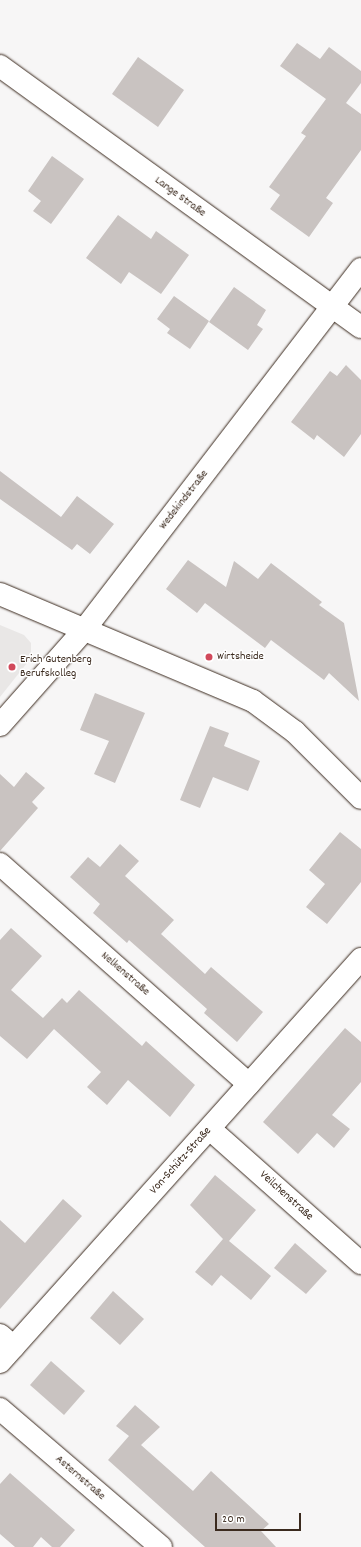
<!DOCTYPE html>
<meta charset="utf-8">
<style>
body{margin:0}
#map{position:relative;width:361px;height:1547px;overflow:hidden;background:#f7f6f6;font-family:Dekko,sans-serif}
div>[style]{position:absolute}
.built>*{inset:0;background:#e9e7e6}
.building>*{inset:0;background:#c9c3c1}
.roads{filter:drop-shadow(0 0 1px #3b2a1e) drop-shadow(0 0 1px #3b2a1e)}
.minor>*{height:22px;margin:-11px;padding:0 11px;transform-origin:11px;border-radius:11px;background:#fff}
.dots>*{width:11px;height:11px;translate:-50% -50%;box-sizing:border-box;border:2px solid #fff;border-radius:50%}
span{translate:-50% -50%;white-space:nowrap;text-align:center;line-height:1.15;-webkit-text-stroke:3px #fff;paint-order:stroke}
.street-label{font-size:12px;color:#3b2a1e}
.poi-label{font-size:12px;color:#3b2a1e}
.left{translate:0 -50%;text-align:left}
.scale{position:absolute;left:215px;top:1513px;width:86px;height:18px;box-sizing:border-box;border:2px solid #3b2a1e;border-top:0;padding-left:5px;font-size:12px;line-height:14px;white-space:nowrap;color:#3b2a1e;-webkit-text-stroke:3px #fff;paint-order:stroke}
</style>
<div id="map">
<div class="built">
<div style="clip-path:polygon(0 625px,24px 635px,31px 643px,31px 658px,0 697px)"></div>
</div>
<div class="building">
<div style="clip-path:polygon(297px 43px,320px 59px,329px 47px,361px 71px,361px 83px,346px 103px,361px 114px,361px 150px,326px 198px,333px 203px,309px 237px,270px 209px,280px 195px,269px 187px,306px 136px,301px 133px,326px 99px,280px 66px)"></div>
<div style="clip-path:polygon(138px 57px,184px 90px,158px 127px,112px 94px)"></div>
<div style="clip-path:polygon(52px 156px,84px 179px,51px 224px,33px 211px,41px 201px,28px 191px)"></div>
<div style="clip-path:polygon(118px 215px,151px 239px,156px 231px,189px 255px,161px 294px,129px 272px,121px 284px,86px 258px)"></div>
<div style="clip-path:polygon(234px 287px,266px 310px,257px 325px,263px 329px,248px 350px,209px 322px)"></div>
<div style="clip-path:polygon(174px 296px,209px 321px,190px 349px,167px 333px,170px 329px,157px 319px)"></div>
<div style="clip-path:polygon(346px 365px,361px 380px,361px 434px,344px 457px,317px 435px,314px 440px,291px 422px,330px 371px,337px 376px)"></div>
<div style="clip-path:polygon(0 471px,61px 517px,77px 496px,114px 524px,90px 554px,77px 544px,72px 550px,0 499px)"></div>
<div style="clip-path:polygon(188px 560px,226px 587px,234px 561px,258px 579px,271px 563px,322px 602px,319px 605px,344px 623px,359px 701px,329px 673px,324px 680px,271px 640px,265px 648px,205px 603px,197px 613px,166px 589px)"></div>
<div style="clip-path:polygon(95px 693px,145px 713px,115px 783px,94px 774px,109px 741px,80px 730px)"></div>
<div style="clip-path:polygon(210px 726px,229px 733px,224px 746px,260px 761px,248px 791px,213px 777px,200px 808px,180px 800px)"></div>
<div style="clip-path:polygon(26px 772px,45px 788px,32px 802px,38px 808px,0 851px,0 774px,14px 787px)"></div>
<div style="clip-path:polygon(340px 832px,361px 849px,361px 882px,327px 924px,306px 907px,325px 884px,309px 870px)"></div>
<div style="clip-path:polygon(120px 844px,139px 861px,125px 876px,174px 920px,161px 934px,205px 974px,211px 967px,263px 1012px,237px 1042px,204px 1013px,207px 1009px,129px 940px,127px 943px,93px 913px,100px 904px,70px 877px,88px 857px,100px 867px)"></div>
<div style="clip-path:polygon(11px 928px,42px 956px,11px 990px,43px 1018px,62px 998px,67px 1003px,79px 990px,142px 1046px,146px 1041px,195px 1085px,170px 1117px,128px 1080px,107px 1105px,87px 1087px,101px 1072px,54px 1029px,27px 1059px,0 1036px,0 940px)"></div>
<div style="clip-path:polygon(345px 1028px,361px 1042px,361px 1082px,332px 1115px,350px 1129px,334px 1148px,317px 1133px,298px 1154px,263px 1122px)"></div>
<div style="clip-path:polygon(215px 1175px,256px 1210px,229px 1241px,271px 1276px,251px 1300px,221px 1275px,212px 1286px,195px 1272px,223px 1239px,190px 1205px)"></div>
<div style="clip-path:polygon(63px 1199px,82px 1216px,0 1309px,0 1220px,25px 1243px)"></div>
<div style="clip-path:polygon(295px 1243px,327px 1271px,306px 1294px,274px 1268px)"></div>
<div style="clip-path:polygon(113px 1291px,144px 1319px,120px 1345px,90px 1318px)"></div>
<div style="clip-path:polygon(51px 1361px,85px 1391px,64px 1415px,30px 1385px)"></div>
<div style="clip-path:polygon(135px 1405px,160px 1427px,141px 1445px,193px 1491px,211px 1471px,269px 1524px,261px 1531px,276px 1547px,205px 1547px,108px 1460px,129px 1436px,116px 1426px)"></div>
<div style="clip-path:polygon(10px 1473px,75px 1530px,60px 1547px,52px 1547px,41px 1537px,33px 1547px,15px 1547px,0 1534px,0 1484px)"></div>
</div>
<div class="roads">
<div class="minor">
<div style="left:0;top:66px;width:445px;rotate:35.9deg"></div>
<div style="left:0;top:594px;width:275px;rotate:22.9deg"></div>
<div style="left:253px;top:701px;width:52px;rotate:36.4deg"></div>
<div style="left:295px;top:732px;width:93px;rotate:45deg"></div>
<div style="left:0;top:725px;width:127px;rotate:-48.5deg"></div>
<div style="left:84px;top:630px;width:455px;rotate:-52.5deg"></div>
<div style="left:0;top:864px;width:332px;rotate:41.5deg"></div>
<div style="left:210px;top:1129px;width:202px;rotate:41.6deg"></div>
<div style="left:0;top:1335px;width:18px;rotate:41deg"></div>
<div style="left:0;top:1362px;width:541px;rotate:-48.15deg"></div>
<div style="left:0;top:1409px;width:212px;rotate:40.6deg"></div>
</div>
</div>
<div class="dots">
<div style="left:209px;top:657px;background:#d1495b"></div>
<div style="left:12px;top:667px;background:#d1495b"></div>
</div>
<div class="street-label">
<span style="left:180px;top:197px;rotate:36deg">Lange Straße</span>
<span style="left:184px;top:500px;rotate:-52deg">Wedekindstraße</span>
<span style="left:125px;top:974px;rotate:41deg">Nelkenstraße</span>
<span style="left:181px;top:1161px;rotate:-48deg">Von-Schütz-Straße</span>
<span style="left:286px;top:1196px;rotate:42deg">Veilchenstraße</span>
<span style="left:80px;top:1478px;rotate:41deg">Asternstraße</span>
</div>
<div class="poi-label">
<span class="left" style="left:217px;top:657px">Wirtsheide</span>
<span class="left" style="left:20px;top:667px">Erich Gutenberg<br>Berufskolleg</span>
</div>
<div class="scale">20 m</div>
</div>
